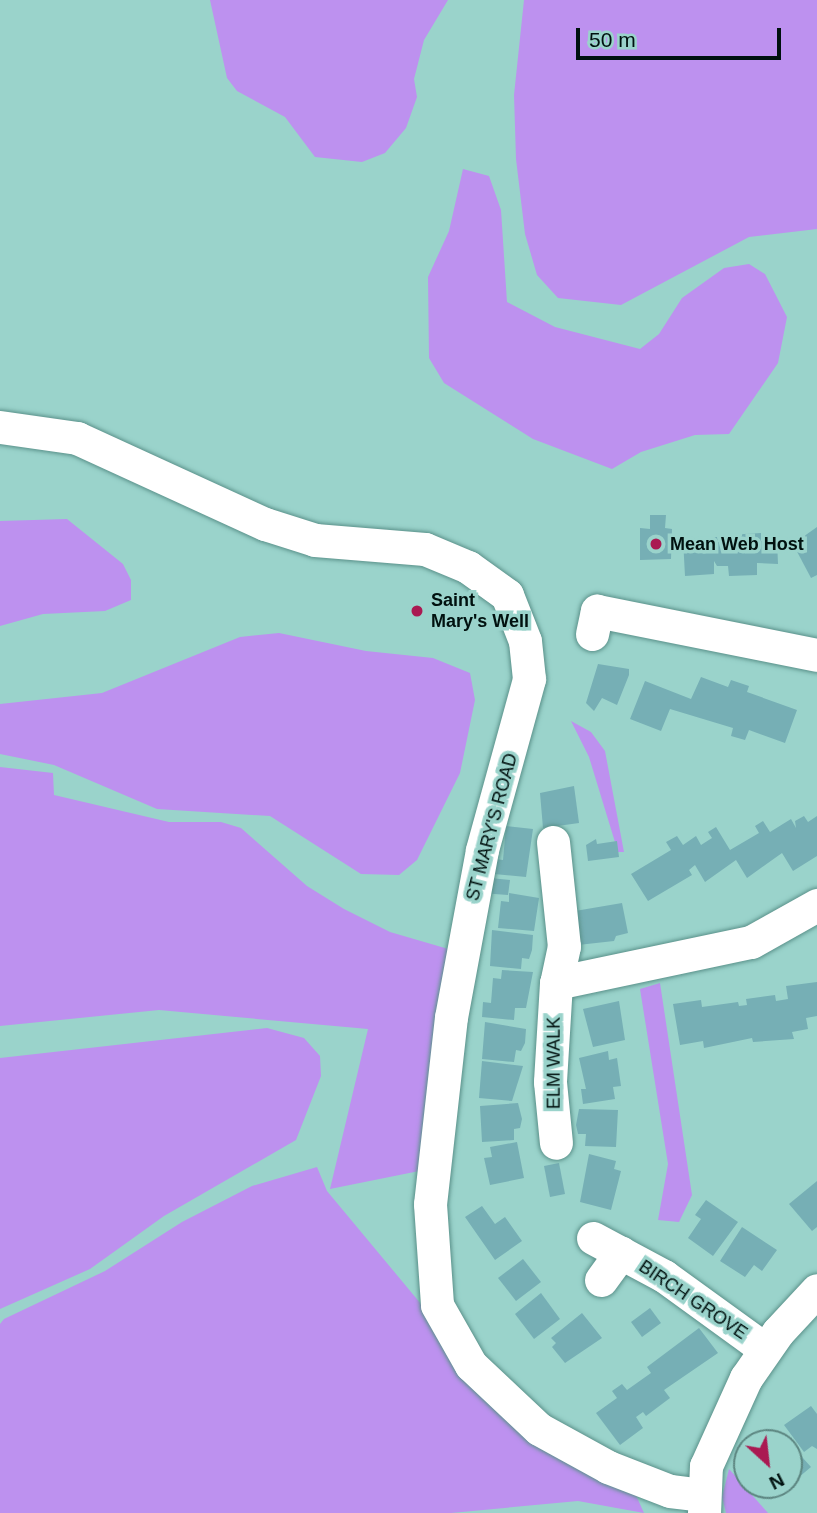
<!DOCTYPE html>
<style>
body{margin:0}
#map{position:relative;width:817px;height:1513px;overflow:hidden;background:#9ad3cb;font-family:Helvetica,sans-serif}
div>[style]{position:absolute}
.green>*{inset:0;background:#bd91ef}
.building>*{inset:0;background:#76afb5}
.roads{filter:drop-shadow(0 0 2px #5a918a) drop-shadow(0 0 2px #5a918a)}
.minor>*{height:33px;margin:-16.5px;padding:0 16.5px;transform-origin:16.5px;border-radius:16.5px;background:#fff}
.dots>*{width:19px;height:19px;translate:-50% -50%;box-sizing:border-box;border:4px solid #9ad3cb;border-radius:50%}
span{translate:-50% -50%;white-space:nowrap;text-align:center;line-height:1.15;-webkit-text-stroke:7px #9ad3cb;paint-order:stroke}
.poi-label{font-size:18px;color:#00110f;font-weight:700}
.left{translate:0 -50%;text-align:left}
.street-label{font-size:18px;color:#00110f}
.north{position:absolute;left:733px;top:1429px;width:70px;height:70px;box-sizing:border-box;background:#9ad3cb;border:2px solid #5c8580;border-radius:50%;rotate:153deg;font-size:19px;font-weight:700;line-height:28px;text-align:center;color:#00110f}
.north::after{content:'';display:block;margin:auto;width:24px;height:32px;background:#aa1952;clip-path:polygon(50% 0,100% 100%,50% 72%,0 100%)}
.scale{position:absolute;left:576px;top:28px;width:205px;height:32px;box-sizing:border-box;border:4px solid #00110f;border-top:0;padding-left:9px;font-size:21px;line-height:24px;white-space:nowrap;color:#00110f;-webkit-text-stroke:5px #9ad3cb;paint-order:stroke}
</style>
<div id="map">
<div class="green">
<div style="clip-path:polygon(210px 0,448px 0,424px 40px,414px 79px,417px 97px,406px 128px,385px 153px,362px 162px,315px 157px,285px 117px,237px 91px,227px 78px)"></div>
<div style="clip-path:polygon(524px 0,817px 0,817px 229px,749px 237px,621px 305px,558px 298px,537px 275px,525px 234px,516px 159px,514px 95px)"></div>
<div style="clip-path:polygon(463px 169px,489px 176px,501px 210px,507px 302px,555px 327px,640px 349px,659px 334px,682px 298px,724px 268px,749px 264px,765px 274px,787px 317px,778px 363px,729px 434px,695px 435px,641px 452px,612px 469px,533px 439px,444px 383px,429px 358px,428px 277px,449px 231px)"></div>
<div style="clip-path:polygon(67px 519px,123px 564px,131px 580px,131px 600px,105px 611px,43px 614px,0 626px,0 521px)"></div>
<div style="clip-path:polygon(279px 633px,366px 651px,433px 658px,470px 673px,475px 700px,460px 773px,417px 860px,399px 875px,361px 874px,270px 816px,157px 809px,54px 765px,0 754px,0 704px,102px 693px,240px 637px)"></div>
<div style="clip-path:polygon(571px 721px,591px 732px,605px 751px,624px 852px,618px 852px,589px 757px)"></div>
<div style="clip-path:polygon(0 767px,53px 773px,54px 795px,169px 822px,221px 822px,241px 828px,307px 886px,344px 909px,390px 932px,462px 953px,434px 1168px,330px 1189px,368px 1029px,159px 1010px,0 1026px)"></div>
<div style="clip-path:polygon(660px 983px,692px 1195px,679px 1222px,658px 1220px,668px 1164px,640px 989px)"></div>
<div style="clip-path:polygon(267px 1028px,304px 1038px,320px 1056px,321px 1076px,296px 1140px,164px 1216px,90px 1269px,0 1309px,0 1058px)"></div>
<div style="clip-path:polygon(317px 1167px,327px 1191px,426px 1310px,635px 1493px,644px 1513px,578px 1501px,451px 1513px,0 1513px,0 1324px,4px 1319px,105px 1271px,182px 1222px,252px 1186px)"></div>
<div style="clip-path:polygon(729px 1469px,768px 1513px,726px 1513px,722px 1497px)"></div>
</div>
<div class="building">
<div style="clip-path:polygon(650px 515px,666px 515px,665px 528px,672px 529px,671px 559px,640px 560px,640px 528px,650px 529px)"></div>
<div style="clip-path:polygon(817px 527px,817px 575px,811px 578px,793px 544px)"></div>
<div style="clip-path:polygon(761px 533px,761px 541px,777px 540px,778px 564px,757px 563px,757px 575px,729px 576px,728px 566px,717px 566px,714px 561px,714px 574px,685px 576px,683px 539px,717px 537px,718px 542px,727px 542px,727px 535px)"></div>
<div style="clip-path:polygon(598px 664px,629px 669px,629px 675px,617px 705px,602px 698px,594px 711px,586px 703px)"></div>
<div style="clip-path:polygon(701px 677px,728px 687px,731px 680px,749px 686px,747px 692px,797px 710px,785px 743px,749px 730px,745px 740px,731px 736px,733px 728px,670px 709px,661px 731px,630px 719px,645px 681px,691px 699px)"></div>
<div style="clip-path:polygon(574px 786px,579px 823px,543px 828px,540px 793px)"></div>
<div style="clip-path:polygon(804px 816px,808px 822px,817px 816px,817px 856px,793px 871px,782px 853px,747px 878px,736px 860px,705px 882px,695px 865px,689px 870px,692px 875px,648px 901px,631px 874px,671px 850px,666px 842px,677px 836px,683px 845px,696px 836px,701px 845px,712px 838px,708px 832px,716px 827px,730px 850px,759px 833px,755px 826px,763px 821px,770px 832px,791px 819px,796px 828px,795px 821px)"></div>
<div style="clip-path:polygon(506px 826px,533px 829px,526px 877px,494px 874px,495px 859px,503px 860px)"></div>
<div style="clip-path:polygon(596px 839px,597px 844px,617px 841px,619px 857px,588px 861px,586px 845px)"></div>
<div style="clip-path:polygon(490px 878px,510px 880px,508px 895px,481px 893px)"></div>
<div style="clip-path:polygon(509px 893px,539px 898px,534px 931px,498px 928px,501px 901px,509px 902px)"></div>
<div style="clip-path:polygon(622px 903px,628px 933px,616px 936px,614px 941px,578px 945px,575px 911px)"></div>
<div style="clip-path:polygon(492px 930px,533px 935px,532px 950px,529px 959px,522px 958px,521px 969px,490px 966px)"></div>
<div style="clip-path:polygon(502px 970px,533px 972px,526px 1008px,515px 1008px,514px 1020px,482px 1017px,483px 1002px,491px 1003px,493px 978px,501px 979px)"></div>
<div style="clip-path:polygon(817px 982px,817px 1016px,806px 1018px,808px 1029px,792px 1032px,794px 1039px,753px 1042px,752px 1038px,704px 1048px,703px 1041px,680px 1045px,673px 1004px,701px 1000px,702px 1007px,738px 1002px,739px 1006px,747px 1005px,746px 999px,775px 995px,776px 1001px,788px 999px,786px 986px)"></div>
<div style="clip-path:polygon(619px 1001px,625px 1040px,593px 1047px,583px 1009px)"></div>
<div style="clip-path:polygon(485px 1022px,526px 1029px,525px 1043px,521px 1051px,516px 1050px,514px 1062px,482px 1059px)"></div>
<div style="clip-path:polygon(608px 1051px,609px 1060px,617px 1058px,621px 1086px,613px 1087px,615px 1099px,583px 1104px,581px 1089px,586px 1089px,579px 1058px)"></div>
<div style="clip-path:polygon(482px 1061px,523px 1066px,512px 1101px,479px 1098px)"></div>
<div style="clip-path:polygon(518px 1103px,522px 1119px,520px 1128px,514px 1129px,514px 1140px,482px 1142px,480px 1106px)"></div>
<div style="clip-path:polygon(579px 1109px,618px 1110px,616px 1147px,585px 1146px,586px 1134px,578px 1134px,576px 1125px)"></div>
<div style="clip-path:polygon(517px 1142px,524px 1178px,490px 1185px,484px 1158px,492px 1157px,490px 1147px)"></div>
<div style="clip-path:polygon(589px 1154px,616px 1161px,614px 1169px,621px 1171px,611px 1210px,580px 1202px)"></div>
<div style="clip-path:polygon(559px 1163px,565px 1194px,550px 1197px,544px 1166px)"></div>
<div style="clip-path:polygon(817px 1181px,817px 1227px,812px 1231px,789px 1204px)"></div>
<div style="clip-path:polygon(706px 1200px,738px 1222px,713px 1256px,688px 1238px,701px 1219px,695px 1215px)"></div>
<div style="clip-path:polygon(482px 1206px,495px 1224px,505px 1217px,522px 1241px,495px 1260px,465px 1217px)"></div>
<div style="clip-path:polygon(742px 1227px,777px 1250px,762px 1271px,754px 1265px,745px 1277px,720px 1261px)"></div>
<div style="clip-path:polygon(523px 1259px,541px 1282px,516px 1301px,498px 1278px)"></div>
<div style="clip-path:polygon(541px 1293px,560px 1319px,534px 1339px,515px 1314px)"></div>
<div style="clip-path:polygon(650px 1308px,661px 1323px,642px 1337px,631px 1322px)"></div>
<div style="clip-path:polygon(582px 1313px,602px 1338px,565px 1363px,552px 1347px,556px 1343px,551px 1338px)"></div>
<div style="clip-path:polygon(699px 1328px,718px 1353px,664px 1390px,670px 1398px,646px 1416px,643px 1412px,636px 1417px,643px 1428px,620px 1445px,596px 1413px,617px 1398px,612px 1391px,622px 1384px,627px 1390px,651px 1373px,647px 1367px)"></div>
<div style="clip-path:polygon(811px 1406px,817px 1414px,817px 1449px,812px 1446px,804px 1452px,784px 1425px)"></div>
<div style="clip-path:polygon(784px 1437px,811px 1467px,786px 1488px,783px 1485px,771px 1496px,762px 1485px,789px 1485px,789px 1443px,777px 1443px)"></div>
</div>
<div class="roads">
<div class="minor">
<div style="left:0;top:427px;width:78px;rotate:8.1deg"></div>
<div style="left:77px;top:438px;width:207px;rotate:24.6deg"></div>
<div style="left:265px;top:524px;width:52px;rotate:17.7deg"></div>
<div style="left:315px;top:540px;width:110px;rotate:4.7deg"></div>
<div style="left:425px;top:549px;width:47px;rotate:22.7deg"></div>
<div style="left:468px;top:567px;width:48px;rotate:35.7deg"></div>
<div style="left:507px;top:595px;width:49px;rotate:68.6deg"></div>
<div style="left:525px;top:641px;width:38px;rotate:84deg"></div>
<div style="left:529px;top:679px;width:177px;rotate:105.4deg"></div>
<div style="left:482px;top:850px;width:170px;rotate:100.5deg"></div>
<div style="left:451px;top:1017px;width:188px;rotate:96.4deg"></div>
<div style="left:430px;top:1204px;width:101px;rotate:86deg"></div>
<div style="left:437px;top:1305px;width:69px;rotate:60.5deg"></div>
<div style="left:471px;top:1365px;width:93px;rotate:43.3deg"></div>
<div style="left:539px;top:1429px;width:79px;rotate:28.8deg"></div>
<div style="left:608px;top:1467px;width:66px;rotate:21.2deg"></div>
<div style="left:670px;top:1491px;width:32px;rotate:7deg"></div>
<div style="left:592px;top:634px;width:24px;rotate:-78deg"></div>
<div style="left:597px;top:611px;width:224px;rotate:11.3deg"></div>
<div style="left:553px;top:842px;width:105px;rotate:84deg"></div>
<div style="left:564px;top:946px;width:38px;rotate:102deg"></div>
<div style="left:556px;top:983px;width:99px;rotate:93.5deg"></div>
<div style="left:550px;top:1082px;width:61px;rotate:84.4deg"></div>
<div style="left:556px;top:983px;width:199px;rotate:-11.9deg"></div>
<div style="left:751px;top:942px;width:76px;rotate:-29.3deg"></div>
<div style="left:593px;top:1238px;width:81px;rotate:28.2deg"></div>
<div style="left:664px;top:1276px;width:125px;rotate:35.9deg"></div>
<div style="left:601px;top:1280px;width:34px;rotate:-54deg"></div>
<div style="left:704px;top:1513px;width:47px;rotate:-87.6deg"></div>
<div style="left:706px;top:1466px;width:97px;rotate:-65.6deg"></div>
<div style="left:746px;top:1378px;width:56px;rotate:-55.2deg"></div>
<div style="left:778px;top:1332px;width:57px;rotate:-47.1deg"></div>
</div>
</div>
<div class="dots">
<div style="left:656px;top:544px;background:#aa1952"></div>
<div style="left:417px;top:611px;background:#aa1952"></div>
</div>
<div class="poi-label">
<span class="left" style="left:670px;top:544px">Mean Web Host</span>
<span class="left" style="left:431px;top:611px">Saint<br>Mary's Well</span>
</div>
<div class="street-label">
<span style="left:492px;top:827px;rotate:-75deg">ST MARY'S ROAD</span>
<span style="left:554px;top:1063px;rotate:-90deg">ELM WALK</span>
<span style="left:693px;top:1300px;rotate:34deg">BIRCH GROVE</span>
</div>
<div class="north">N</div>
<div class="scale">50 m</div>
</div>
